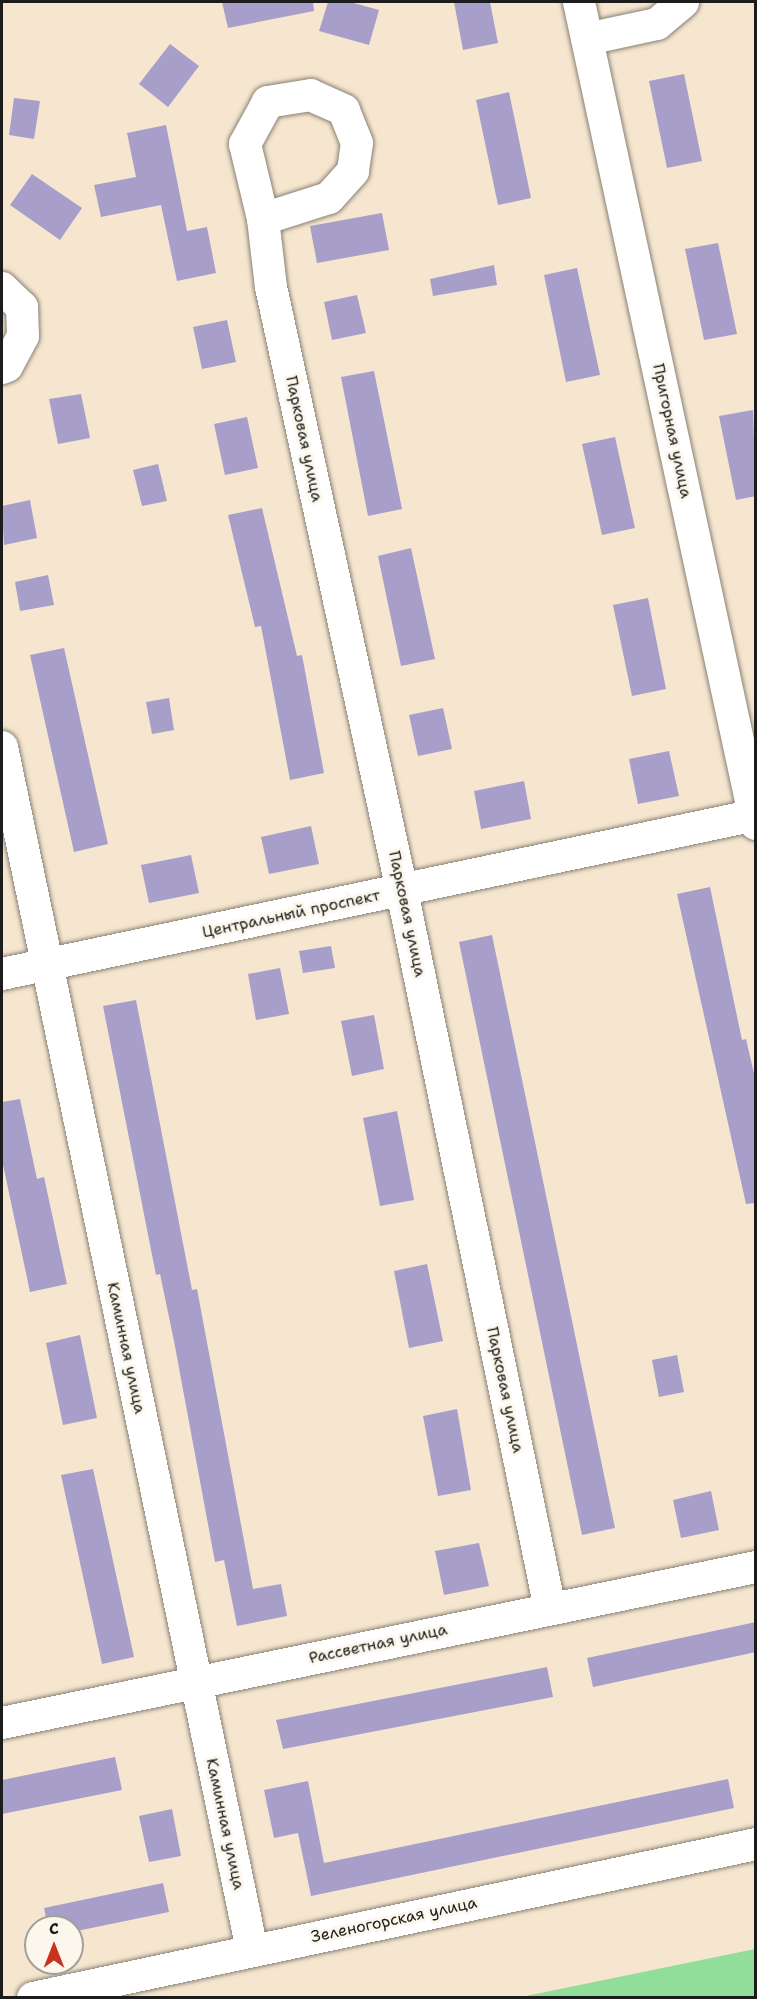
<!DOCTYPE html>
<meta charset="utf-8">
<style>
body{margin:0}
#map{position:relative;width:757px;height:1999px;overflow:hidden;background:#f6e6cf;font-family:"Shantell Sans",sans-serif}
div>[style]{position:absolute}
.green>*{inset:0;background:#91dd9a}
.building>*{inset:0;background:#a79fca}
.roads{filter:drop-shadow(0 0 2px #898176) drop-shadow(0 0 2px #898176)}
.minor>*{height:32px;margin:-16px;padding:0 16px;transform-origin:16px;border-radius:16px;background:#fff}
span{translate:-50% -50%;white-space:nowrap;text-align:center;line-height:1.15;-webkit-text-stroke:6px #fbf7ec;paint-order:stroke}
.street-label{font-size:16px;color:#1c1c1c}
.frame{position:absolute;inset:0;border:3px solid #1c1c1c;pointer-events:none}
.north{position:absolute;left:24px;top:1915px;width:60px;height:60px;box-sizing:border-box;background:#fbf7ec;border:2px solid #a29f99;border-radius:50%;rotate:0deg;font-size:16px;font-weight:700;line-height:24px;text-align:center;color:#1c1c1c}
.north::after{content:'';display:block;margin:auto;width:21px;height:27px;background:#c8321e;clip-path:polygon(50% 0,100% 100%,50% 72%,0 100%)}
</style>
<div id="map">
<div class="green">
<div style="clip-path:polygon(755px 1949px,755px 1997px,521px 1997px)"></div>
</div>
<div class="building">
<div style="clip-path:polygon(222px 2px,313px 2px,314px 11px,228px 28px)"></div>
<div style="clip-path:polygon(328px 2px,350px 2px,379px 10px,369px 45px,319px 31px)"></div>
<div style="clip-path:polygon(454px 2px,490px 2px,498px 43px,463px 50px)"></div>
<div style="clip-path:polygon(170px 44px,199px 66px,168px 107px,139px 84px)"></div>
<div style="clip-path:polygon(684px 74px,702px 161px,667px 168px,649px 81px)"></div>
<div style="clip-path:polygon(509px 92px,531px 198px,498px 205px,476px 100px)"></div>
<div style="clip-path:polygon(14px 98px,40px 101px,34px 139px,9px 135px)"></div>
<div style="clip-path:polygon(166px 125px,187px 231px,207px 227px,216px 273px,177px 281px,161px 205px,101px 217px,94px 185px,136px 177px,127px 133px)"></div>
<div style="clip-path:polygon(32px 174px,82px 208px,60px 240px,10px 205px)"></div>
<div style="clip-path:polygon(382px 213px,389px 250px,317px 263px,310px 226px)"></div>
<div style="clip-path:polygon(718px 243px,737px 334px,704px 340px,685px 249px)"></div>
<div style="clip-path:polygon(494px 265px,497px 285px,433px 296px,430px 279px)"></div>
<div style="clip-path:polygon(577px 268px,600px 375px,566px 382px,544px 275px)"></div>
<div style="clip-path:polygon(357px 295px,366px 333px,332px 340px,324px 302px)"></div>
<div style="clip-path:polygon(227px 320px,236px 362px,202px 369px,193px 327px)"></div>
<div style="clip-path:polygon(374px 371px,402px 509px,368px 516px,341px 377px)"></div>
<div style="clip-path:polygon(81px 394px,90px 438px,58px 444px,49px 399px)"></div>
<div style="clip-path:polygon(753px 410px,756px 496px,736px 500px,719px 416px)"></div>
<div style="clip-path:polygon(247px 417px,258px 468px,225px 475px,214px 424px)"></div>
<div style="clip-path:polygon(615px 437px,635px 528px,602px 535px,582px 444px)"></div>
<div style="clip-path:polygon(158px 464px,167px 501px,142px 506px,133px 470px)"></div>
<div style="clip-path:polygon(30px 500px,37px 538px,4px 545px,2px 506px)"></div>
<div style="clip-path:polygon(262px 508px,297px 656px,302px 655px,324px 773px,290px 780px,261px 626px,255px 627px,228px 515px)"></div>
<div style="clip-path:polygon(411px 548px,435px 659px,401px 666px,378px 556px)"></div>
<div style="clip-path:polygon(48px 575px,54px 605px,20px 611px,15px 582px)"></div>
<div style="clip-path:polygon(648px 598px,666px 689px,632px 696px,613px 605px)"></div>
<div style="clip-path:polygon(64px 648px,108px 844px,74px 852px,30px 655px)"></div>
<div style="clip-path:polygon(169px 698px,174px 730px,152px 734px,146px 702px)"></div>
<div style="clip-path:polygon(443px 708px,452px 749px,418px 756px,409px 715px)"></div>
<div style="clip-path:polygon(669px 751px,679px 796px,638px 804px,629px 759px)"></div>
<div style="clip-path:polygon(524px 781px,531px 819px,481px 829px,474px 791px)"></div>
<div style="clip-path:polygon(311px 826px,319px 864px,269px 874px,261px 837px)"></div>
<div style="clip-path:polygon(191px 855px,199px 893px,149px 903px,141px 865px)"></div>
<div style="clip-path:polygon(710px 887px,742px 1040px,746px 1039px,756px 1082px,756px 1203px,746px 1204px,677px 894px)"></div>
<div style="clip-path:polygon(492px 935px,615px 1528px,582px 1535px,459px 942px)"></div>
<div style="clip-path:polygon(331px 946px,335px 968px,303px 973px,299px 951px)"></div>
<div style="clip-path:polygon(280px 968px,289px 1014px,256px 1020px,248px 974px)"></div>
<div style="clip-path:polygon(136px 1000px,192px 1290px,197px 1289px,212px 1369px,253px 1589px,281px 1584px,287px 1616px,237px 1626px,224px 1560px,215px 1562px,174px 1341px,160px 1274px,156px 1275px,103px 1006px)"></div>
<div style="clip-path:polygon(374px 1015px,384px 1069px,352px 1076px,341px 1021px)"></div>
<div style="clip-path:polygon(20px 1099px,37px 1179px,44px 1177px,67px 1284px,30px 1292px,2px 1160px,2px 1102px)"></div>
<div style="clip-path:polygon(397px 1111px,414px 1200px,380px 1206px,363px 1118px)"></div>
<div style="clip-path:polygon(427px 1264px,443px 1341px,409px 1348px,394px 1271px)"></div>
<div style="clip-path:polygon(80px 1335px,97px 1418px,63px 1425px,46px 1343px)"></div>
<div style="clip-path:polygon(677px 1355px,684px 1392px,659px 1397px,652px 1360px)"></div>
<div style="clip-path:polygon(457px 1409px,471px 1490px,438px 1496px,423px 1416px)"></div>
<div style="clip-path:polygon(93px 1469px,134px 1657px,102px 1664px,61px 1475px)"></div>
<div style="clip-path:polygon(711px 1491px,719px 1530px,681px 1538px,673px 1500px)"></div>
<div style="clip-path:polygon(479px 1543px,489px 1586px,444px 1595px,435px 1551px)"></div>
<div style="clip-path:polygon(756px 1622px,756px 1652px,593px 1687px,587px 1658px)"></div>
<div style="clip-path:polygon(547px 1667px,553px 1697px,283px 1749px,276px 1720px)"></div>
<div style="clip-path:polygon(115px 1757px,122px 1790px,2px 1814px,2px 1780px)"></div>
<div style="clip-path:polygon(728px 1779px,734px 1808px,311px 1896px,298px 1833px,274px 1838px,264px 1790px,308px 1781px,324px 1863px)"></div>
<div style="clip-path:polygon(172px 1809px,181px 1856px,149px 1862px,139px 1816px)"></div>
<div style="clip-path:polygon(163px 1883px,169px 1912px,72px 1932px,72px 1927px,48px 1927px,44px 1908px)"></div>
</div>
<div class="roads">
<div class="minor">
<div style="left:579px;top:2px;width:841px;rotate:77.85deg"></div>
<div style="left:587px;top:39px;width:72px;rotate:-12.1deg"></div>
<div style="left:657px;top:24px;width:34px;rotate:-40deg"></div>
<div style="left:263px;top:219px;width:69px;rotate:-17.7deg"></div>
<div style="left:329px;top:198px;width:36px;rotate:-48deg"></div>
<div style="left:353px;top:171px;width:28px;rotate:-82deg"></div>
<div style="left:357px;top:143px;width:35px;rotate:-112deg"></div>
<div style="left:344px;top:110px;width:36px;rotate:-156deg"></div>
<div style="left:311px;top:95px;width:44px;rotate:170.8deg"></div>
<div style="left:268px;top:102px;width:48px;rotate:118.7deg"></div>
<div style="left:245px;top:144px;width:77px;rotate:76.5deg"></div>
<div style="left:263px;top:219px;width:68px;rotate:83.3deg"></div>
<div style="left:271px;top:287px;width:618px;rotate:77.76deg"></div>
<div style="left:402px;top:891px;width:733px;rotate:78.35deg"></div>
<div style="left:2px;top:288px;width:28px;rotate:44deg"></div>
<div style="left:22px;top:307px;width:29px;rotate:88deg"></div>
<div style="left:23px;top:336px;width:34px;rotate:118deg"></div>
<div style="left:7px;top:366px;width:5px;rotate:158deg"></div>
<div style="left:2px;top:747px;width:1229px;rotate:78.26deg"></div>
<div style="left:2px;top:974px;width:771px;rotate:-11.91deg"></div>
<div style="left:2px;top:1723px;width:770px;rotate:-11.69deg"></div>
<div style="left:33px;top:1998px;width:739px;rotate:-12.02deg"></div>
</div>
</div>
<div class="street-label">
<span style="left:672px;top:431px;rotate:78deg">Пригорная улица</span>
<span style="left:304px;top:439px;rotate:78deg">Парковая улица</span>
<span style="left:291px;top:914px;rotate:-12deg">Центральный проспект</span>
<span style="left:407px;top:914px;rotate:78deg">Парковая улица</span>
<span style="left:126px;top:1348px;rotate:78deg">Каминная улица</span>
<span style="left:505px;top:1390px;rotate:78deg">Парковая улица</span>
<span style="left:378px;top:1644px;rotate:-12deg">Рассветная улица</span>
<span style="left:225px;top:1824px;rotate:78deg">Каминная улица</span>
<span style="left:394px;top:1920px;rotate:-12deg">Зеленогорская улица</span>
</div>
<div class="frame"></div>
<div class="north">С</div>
</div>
